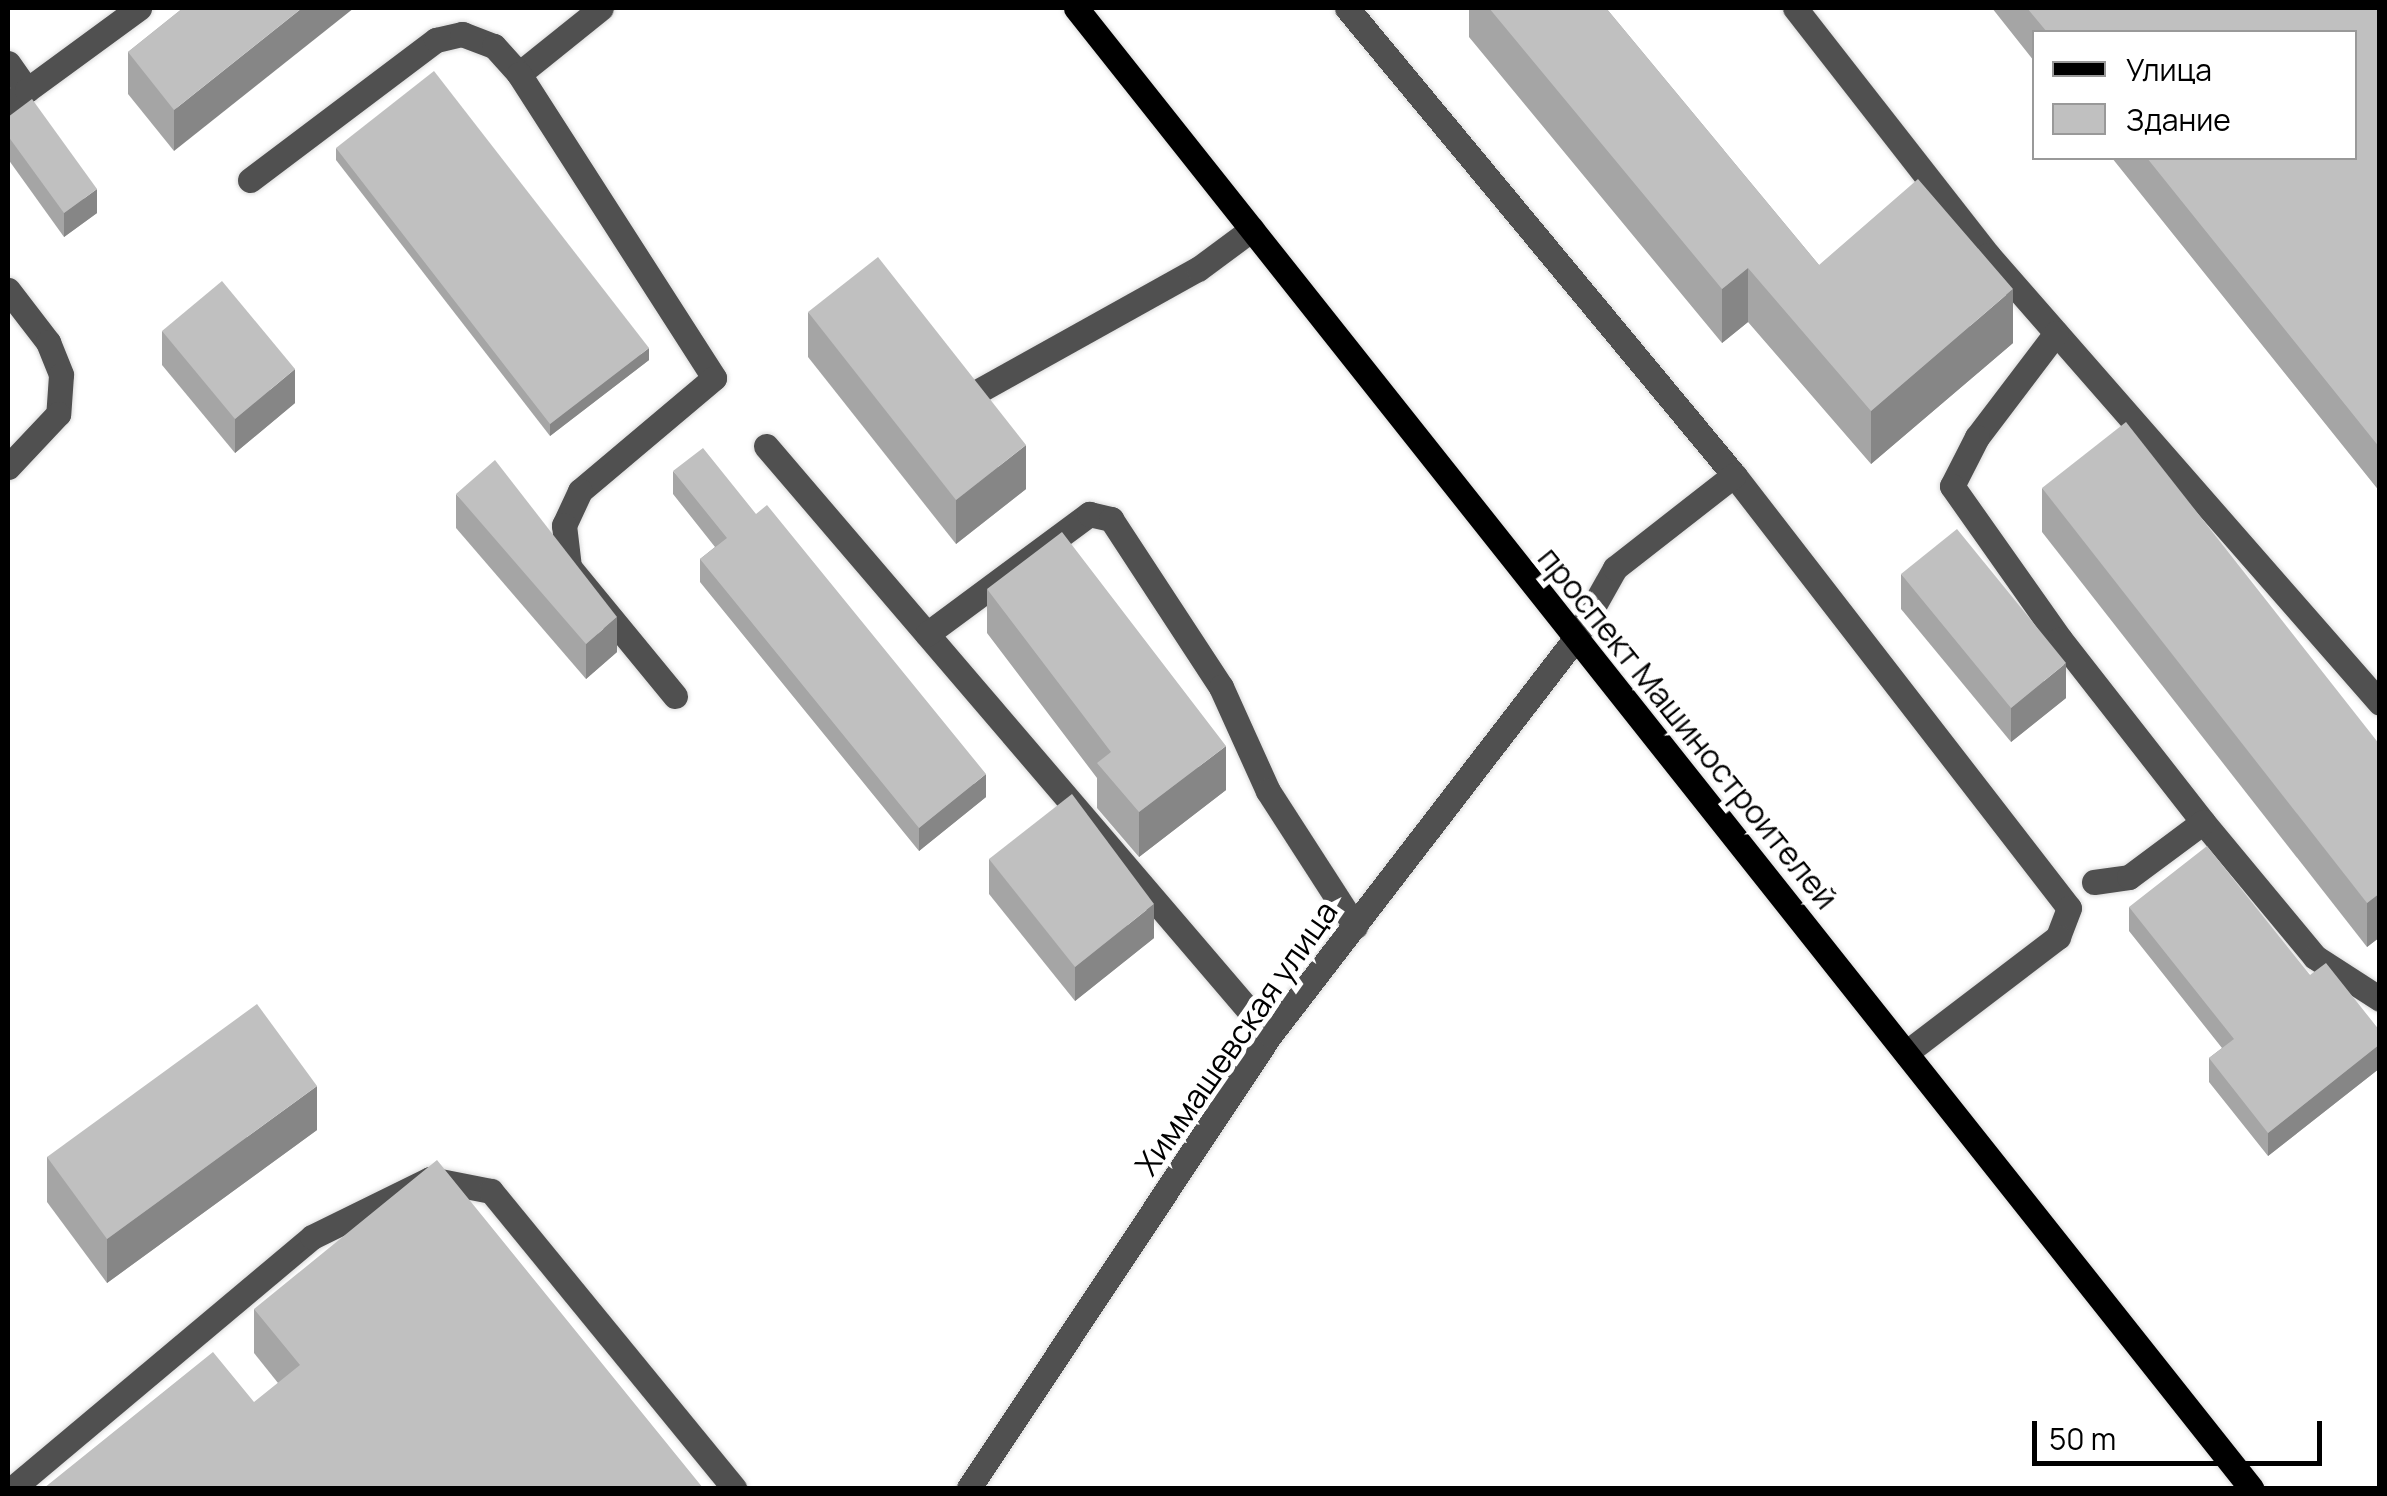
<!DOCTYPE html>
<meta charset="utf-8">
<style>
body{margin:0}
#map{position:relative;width:2387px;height:1496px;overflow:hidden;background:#fff;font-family:Manrope,sans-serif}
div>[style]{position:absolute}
.roads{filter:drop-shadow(0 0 2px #dbdbdb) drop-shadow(0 0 2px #dbdbdb)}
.minor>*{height:25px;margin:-12.5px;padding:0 12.5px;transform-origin:12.5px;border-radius:12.5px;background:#505050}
.major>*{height:25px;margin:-12.5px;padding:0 12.5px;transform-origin:12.5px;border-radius:12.5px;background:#000}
.wall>*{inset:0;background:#a5a5a5}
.shaded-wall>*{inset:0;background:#868686}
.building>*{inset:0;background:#c0c0c0}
span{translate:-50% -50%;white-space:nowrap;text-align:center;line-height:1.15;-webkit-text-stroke:10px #fff;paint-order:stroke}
.street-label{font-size:32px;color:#000}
.frame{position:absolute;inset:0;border:10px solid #000;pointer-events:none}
.legend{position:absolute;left:2032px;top:30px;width:325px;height:130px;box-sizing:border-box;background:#fff;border:2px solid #999;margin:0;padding:12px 18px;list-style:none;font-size:30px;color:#000}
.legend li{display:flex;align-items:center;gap:20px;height:50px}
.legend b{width:50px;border:2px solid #999}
.scale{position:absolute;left:2032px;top:1421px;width:290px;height:45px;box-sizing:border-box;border:5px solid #000;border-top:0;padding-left:12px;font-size:30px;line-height:35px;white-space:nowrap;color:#000;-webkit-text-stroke:8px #fff;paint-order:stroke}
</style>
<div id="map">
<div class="roads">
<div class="minor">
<div style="left:1347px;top:8px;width:607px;rotate:50.35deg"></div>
<div style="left:1734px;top:475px;width:547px;rotate:52.27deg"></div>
<div style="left:2069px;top:908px;width:31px;rotate:111deg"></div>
<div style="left:2058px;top:937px;width:191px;rotate:142.7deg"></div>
<div style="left:1795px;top:8px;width:313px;rotate:52deg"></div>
<div style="left:1988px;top:255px;width:595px;rotate:48.81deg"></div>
<div style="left:8px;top:63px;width:33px;rotate:55deg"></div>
<div style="left:27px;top:90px;width:24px;rotate:142deg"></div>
<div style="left:519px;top:74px;width:105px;rotate:-38.8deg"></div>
<div style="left:27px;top:90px;width:139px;rotate:-36.2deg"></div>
<div style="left:250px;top:180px;width:233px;rotate:-37deg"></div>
<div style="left:436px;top:40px;width:27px;rotate:-13deg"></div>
<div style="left:462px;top:34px;width:34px;rotate:21deg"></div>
<div style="left:494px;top:46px;width:38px;rotate:48deg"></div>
<div style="left:519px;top:74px;width:361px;rotate:57.3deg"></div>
<div style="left:714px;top:378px;width:175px;rotate:139.9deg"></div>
<div style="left:580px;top:491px;width:38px;rotate:115deg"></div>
<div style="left:564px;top:525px;width:42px;rotate:83.2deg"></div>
<div style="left:569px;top:567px;width:167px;rotate:50.6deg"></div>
<div style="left:8px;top:290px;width:66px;rotate:52.4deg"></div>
<div style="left:48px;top:342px;width:35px;rotate:68deg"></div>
<div style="left:61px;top:375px;width:39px;rotate:94deg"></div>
<div style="left:58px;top:414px;width:73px;rotate:133.3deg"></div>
<div style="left:2056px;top:333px;width:131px;rotate:127.2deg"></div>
<div style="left:1977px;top:437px;width:55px;rotate:117deg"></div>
<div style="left:1952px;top:486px;width:187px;rotate:54.8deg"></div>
<div style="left:2060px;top:639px;width:232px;rotate:52deg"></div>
<div style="left:2203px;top:822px;width:175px;rotate:50.3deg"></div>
<div style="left:2315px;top:957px;width:77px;rotate:32.9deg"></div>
<div style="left:973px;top:394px;width:257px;rotate:-29.1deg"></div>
<div style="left:1198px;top:269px;width:67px;rotate:-36.5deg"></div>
<div style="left:766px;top:446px;width:775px;rotate:49.45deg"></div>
<div style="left:927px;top:634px;width:202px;rotate:-36.5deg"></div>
<div style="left:1089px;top:514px;width:23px;rotate:13deg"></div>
<div style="left:1111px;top:519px;width:201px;rotate:56.8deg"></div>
<div style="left:1221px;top:687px;width:114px;rotate:65.7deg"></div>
<div style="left:1268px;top:791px;width:161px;rotate:57.2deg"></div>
<div style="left:2094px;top:882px;width:35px;rotate:-8deg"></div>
<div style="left:2129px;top:877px;width:92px;rotate:-36.6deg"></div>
<div style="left:13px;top:1488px;width:390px;rotate:-40deg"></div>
<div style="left:312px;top:1237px;width:131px;rotate:-26.2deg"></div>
<div style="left:430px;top:1179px;width:62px;rotate:11.1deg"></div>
<div style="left:491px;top:1191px;width:384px;rotate:50.7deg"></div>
<div style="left:969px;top:1488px;width:544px;rotate:-56.4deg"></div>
<div style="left:1270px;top:1035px;width:500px;rotate:-52.4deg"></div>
<div style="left:1575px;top:639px;width:81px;rotate:-60.6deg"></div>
<div style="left:1615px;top:568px;width:151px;rotate:-38deg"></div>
</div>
<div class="major">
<div style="left:1076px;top:8px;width:1890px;rotate:51.55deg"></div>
</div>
</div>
<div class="wall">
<div style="clip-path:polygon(183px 8px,174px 151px,128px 94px,128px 52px)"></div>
<div style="clip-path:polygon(1469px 8px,1606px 8px,1819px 265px,2013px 343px,1871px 464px,1748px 322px,1722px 343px,1469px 37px)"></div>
<div style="clip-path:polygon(1992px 8px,2380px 8px,2380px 492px,2112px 158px,2354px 158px,2354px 32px,2034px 32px,2034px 61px)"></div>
<div style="clip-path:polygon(8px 117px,97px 213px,64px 237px,8px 159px)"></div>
<div style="clip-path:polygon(336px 148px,649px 360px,550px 436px,336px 160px)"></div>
<div style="clip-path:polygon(808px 312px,1026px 489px,956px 544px,808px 357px)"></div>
<div style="clip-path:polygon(162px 331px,295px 403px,235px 453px,162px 365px)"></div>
<div style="clip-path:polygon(673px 471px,986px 797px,919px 851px,700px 582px,700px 559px,715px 547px,673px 494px)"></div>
<div style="clip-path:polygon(2042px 488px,2380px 745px,2380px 937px,2367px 947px,2042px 532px)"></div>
<div style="clip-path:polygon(456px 494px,617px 652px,586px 679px,456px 528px)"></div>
<div style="clip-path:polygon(1901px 574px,2066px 698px,2011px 742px,1901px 609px)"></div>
<div style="clip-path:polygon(987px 589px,1226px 790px,1139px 857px,1097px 808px,1097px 778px,987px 633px)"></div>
<div style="clip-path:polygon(989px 859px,1154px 938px,1075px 1001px,989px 894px)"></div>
<div style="clip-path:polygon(2129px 907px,2310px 975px,2380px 1031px,2380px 1068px,2268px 1156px,2209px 1082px,2209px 1058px,2222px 1048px,2129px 931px)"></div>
<div style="clip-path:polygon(317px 1130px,107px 1283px,47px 1202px,47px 1157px)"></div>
<div style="clip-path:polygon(254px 1309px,703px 1488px,278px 1383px,254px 1353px)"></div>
</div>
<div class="shaded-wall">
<div style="clip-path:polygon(302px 8px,354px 8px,174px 151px,174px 110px)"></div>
<div style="clip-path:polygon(97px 189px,97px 213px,64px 237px,64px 213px)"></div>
<div style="clip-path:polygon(1748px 268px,1748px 322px,1722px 343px,1722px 289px)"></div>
<div style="clip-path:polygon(2013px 289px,2013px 343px,1871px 464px,1871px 411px)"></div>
<div style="clip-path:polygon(649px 348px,649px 360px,550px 436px,550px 424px)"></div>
<div style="clip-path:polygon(295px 369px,295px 403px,235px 453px,235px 419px)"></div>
<div style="clip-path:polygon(1026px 445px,1026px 489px,956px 544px,956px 500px)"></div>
<div style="clip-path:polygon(617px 617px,617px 652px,586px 679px,586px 644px)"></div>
<div style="clip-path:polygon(2066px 663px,2066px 698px,2011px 742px,2011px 708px)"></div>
<div style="clip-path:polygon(1226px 746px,1226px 790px,1139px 857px,1139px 812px)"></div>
<div style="clip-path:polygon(986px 774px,986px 797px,919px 851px,919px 828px)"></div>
<div style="clip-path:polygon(2380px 893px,2380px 937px,2367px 947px,2367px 903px)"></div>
<div style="clip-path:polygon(1154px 904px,1154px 938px,1075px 1001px,1075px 967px)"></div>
<div style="clip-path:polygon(2380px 1044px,2380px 1068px,2268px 1156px,2268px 1133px)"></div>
<div style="clip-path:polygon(317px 1086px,317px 1130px,107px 1283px,107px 1239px)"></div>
</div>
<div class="building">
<div style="clip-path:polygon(183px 8px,302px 8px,174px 110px,128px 52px)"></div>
<div style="clip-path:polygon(1489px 8px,1606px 8px,1819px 265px,1918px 179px,2013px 289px,1871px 411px,1748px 268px,1722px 289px)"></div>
<div style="clip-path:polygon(2027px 8px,2380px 8px,2380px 448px,2147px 158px,2354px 158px,2354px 32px,2047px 32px)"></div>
<div style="clip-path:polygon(434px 71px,649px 348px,550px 424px,336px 148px)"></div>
<div style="clip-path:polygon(32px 99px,97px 189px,64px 213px,8px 136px,8px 117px)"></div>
<div style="clip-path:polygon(878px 257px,1026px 445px,956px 500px,808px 312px)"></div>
<div style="clip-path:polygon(222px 281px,295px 369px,235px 419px,162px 331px)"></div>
<div style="clip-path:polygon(2126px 422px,2380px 745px,2380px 893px,2367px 903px,2042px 488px)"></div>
<div style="clip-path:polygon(703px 448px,756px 514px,767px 505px,986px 774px,919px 828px,700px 559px,727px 538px,673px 471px)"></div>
<div style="clip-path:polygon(495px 460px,617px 617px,586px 644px,456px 494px)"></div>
<div style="clip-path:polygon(1957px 529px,2066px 663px,2011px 708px,1901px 574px)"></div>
<div style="clip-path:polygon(1062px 532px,1226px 746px,1139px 812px,1097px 763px,1111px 752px,987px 589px)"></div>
<div style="clip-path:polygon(1072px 794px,1154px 904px,1075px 967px,989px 859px)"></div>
<div style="clip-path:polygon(2207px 846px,2310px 975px,2326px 963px,2380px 1031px,2380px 1044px,2268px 1133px,2209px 1058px,2234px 1039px,2129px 907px)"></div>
<div style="clip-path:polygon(257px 1004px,317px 1086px,107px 1239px,47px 1157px)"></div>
<div style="clip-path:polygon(437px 1160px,703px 1488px,44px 1488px,213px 1352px,254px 1402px,300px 1365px,254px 1309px)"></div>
</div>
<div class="street-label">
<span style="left:1688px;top:728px;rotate:51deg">проспект Машиностроителей</span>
<span style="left:1236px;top:1038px;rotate:-55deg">Химмашевская улица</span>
</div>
<div class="frame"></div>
<ul class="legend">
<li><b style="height:12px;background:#000"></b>Улица</li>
<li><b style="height:28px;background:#c0c0c0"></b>Здание</li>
</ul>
<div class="scale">50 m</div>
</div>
